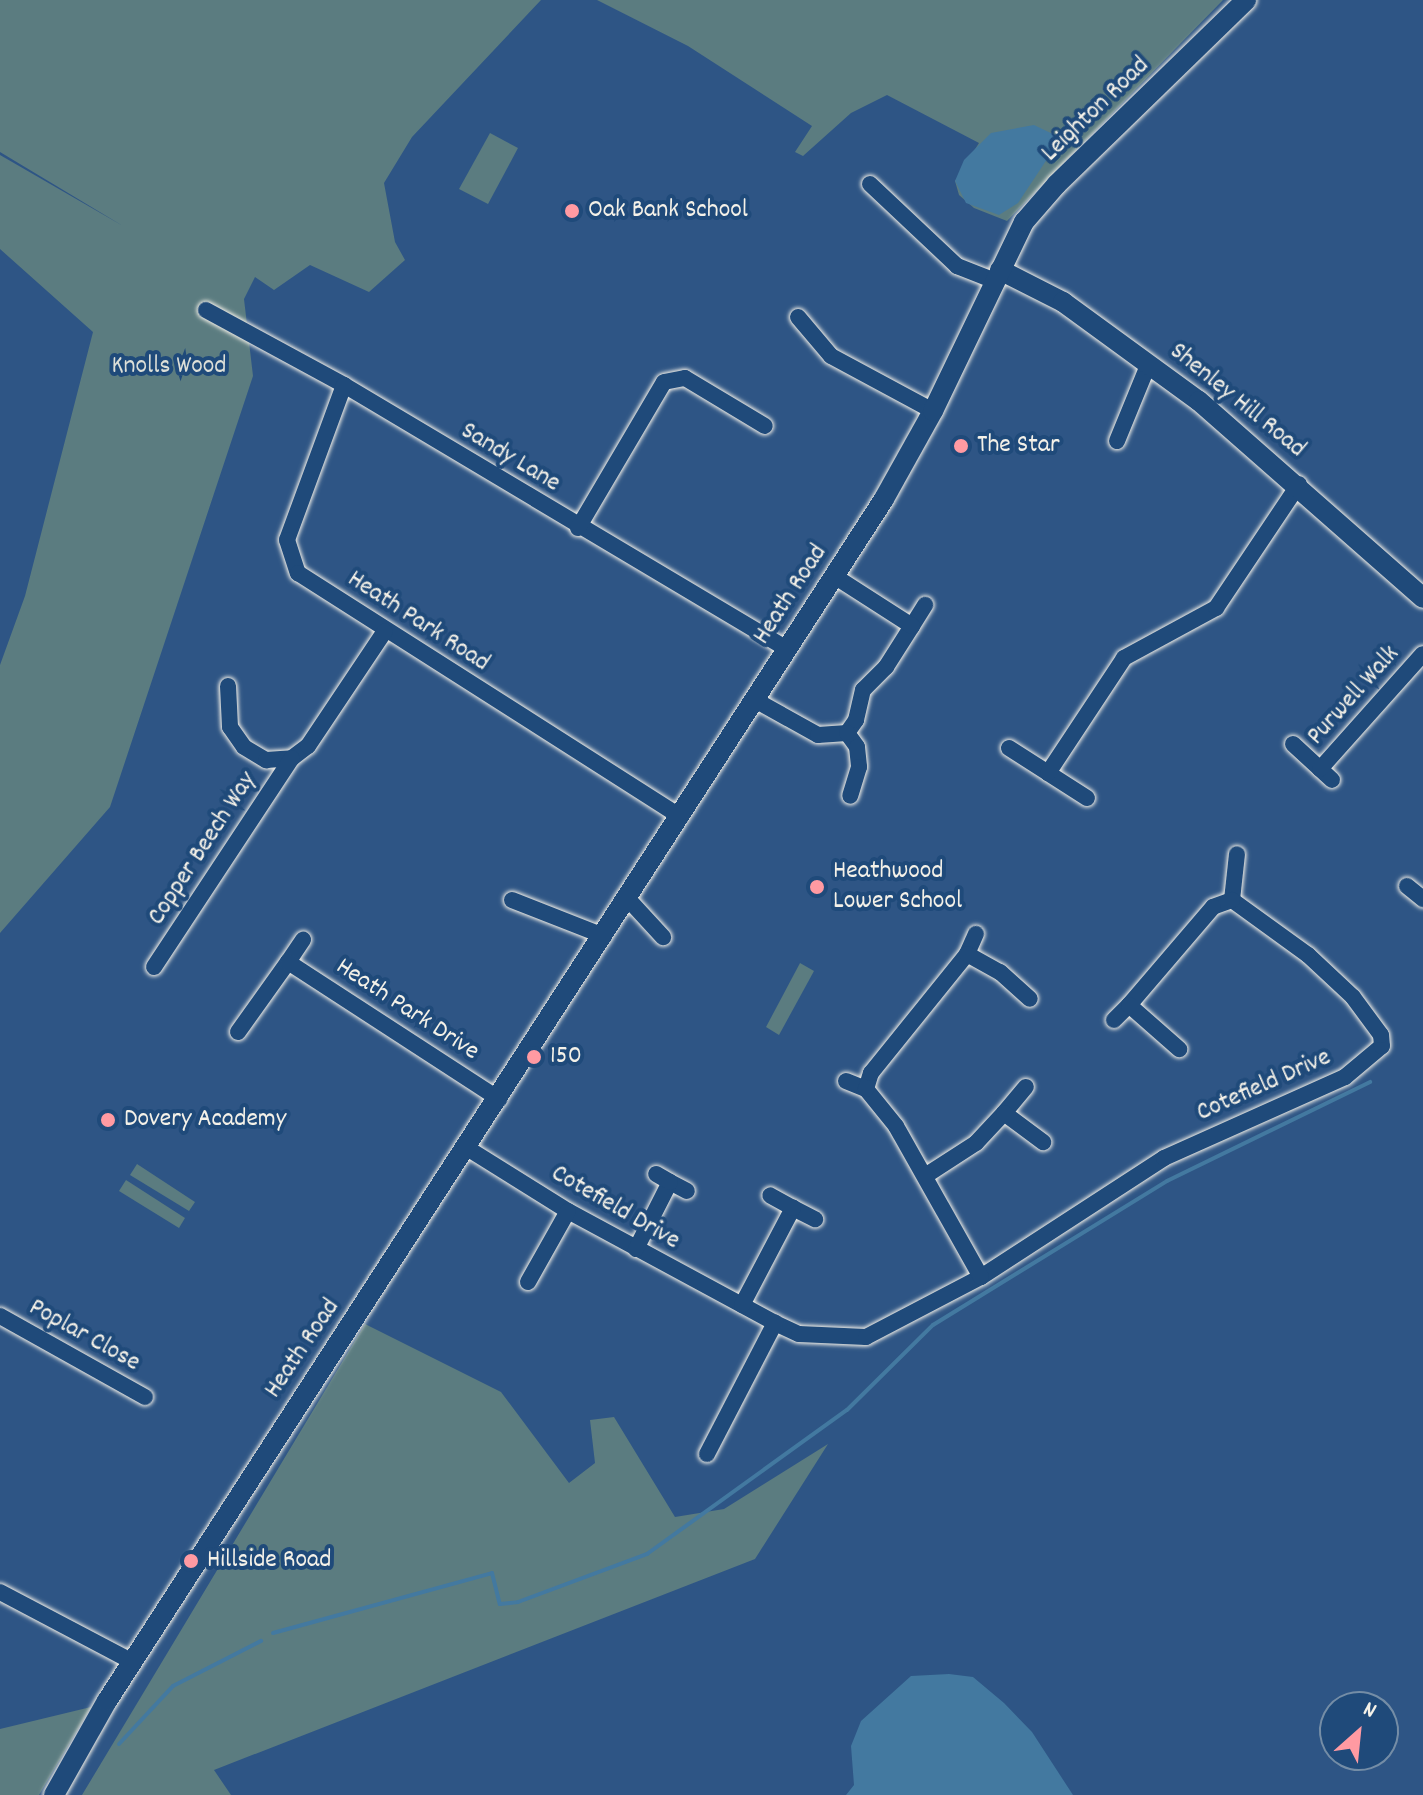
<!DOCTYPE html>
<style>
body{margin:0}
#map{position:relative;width:1423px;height:1795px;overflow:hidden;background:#2e5585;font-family:Dekko,sans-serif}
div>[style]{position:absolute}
.green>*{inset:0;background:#5b7c80}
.water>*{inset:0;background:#4379a0}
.stream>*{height:4px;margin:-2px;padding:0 2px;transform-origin:2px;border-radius:2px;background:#4379a0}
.roads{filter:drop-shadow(0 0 2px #f4f1e8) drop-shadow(0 0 2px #f4f1e8)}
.minor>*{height:16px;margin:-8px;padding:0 8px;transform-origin:8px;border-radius:8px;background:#1f4a7a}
.tertiary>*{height:20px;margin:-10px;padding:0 10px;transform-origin:10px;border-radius:10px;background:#1f4a7a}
.dots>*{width:22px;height:22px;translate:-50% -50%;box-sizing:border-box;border:4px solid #1f4a7a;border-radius:50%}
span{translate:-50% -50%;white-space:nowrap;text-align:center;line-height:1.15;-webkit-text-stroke:8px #1f4a7a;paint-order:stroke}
.street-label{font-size:26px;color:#f4f1e8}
.poi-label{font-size:26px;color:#f4f1e8}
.left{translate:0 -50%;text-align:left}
.park-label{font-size:26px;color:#dddfd8}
.north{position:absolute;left:1319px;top:1691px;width:80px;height:80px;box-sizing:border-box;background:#1f4a7a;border:2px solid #748da6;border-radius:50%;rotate:27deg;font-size:22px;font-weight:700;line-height:32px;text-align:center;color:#f4f1e8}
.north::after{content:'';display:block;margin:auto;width:28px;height:36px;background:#ff9aa2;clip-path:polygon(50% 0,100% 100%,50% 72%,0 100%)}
</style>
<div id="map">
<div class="green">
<div style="clip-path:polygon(0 0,541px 0,412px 137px,384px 183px,395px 242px,405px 260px,369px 292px,310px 265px,274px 290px,255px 277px,244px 299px,253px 376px,110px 807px,0 933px,0 665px,25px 596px,93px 332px,0 249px,0 155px,123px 226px,0 152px)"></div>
<div style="clip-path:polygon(597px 0,1223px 0,1007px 221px,974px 208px,959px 195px,955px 181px,979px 143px,887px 95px,851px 113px,803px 156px,795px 152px,812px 126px,688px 46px)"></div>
<div style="clip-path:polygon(490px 133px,518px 148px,488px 204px,459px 189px)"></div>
<div style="clip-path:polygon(800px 963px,814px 971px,779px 1035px,766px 1027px)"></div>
<div style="clip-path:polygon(137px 1164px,195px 1202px,189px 1211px,130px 1175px)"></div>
<div style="clip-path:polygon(126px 1180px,185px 1218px,179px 1228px,119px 1191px)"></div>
<div style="clip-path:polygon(365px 1324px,501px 1392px,569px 1483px,595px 1463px,590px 1420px,614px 1417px,675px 1517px,724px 1509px,828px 1444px,755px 1559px,214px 1770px,231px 1795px,82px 1795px)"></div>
<div style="clip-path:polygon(91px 1707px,39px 1795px,0 1795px,0 1729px)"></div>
</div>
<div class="water">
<div style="clip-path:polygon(1034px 125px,1061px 138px,1018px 203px,999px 215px,966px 203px,955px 181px,964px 160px,991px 133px)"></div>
<div style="clip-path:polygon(949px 1674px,973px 1677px,1004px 1703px,1032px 1732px,1073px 1795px,846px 1795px,854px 1785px,851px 1746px,861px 1721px,911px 1676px)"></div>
</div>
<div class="stream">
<div style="left:273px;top:1633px;width:227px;rotate:-15.3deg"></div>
<div style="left:492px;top:1573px;width:32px;rotate:76deg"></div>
<div style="left:500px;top:1604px;width:18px;rotate:-6deg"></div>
<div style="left:518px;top:1602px;width:138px;rotate:-20.4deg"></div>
<div style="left:647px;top:1554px;width:246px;rotate:-35.8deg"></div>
<div style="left:847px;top:1410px;width:121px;rotate:-44.7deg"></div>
<div style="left:933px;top:1325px;width:275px;rotate:-31.6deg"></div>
<div style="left:1167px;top:1181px;width:226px;rotate:-26deg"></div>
<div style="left:119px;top:1744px;width:79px;rotate:-47deg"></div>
<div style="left:173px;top:1686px;width:99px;rotate:-27.1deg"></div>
</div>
<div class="roads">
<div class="minor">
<div style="left:870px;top:184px;width:120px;rotate:43.3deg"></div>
<div style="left:957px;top:266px;width:41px;rotate:21.5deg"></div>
<div style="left:206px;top:310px;width:157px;rotate:28.5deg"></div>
<div style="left:344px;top:385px;width:516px;rotate:30.79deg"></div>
<div style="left:798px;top:317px;width:51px;rotate:49.8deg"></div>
<div style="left:831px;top:356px;width:116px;rotate:28.3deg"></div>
<div style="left:344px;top:385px;width:165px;rotate:110.2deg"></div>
<div style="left:287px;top:540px;width:35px;rotate:72deg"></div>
<div style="left:298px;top:573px;width:454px;rotate:32.5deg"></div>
<div style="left:1117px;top:441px;width:84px;rotate:-67.7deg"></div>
<div style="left:578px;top:528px;width:169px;rotate:-59.5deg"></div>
<div style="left:664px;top:382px;width:21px;rotate:-11deg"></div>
<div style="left:685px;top:378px;width:93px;rotate:31deg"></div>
<div style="left:912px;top:626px;width:25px;rotate:-58deg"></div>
<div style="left:228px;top:686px;width:41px;rotate:87.2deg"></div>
<div style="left:230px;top:727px;width:24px;rotate:55deg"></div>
<div style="left:244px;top:747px;width:26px;rotate:31deg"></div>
<div style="left:266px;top:760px;width:26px;rotate:-4deg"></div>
<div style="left:292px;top:758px;width:20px;rotate:-37deg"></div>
<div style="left:308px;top:746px;width:138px;rotate:-56.2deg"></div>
<div style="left:755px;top:700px;width:72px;rotate:29.1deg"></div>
<div style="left:818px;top:735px;width:29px;rotate:-4deg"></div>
<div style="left:847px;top:733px;width:16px;rotate:-55deg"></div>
<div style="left:856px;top:720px;width:31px;rotate:-77deg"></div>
<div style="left:863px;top:690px;width:33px;rotate:-45deg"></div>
<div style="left:886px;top:667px;width:49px;rotate:-57.6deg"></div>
<div style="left:912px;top:626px;width:93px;rotate:-147.3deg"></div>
<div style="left:847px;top:733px;width:17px;rotate:54deg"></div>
<div style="left:857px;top:747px;width:20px;rotate:84deg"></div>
<div style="left:859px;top:767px;width:30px;rotate:107deg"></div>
<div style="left:1293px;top:744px;width:53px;rotate:42.7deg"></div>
<div style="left:1009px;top:748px;width:46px;rotate:32.7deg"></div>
<div style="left:1320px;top:769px;width:154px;rotate:-48.2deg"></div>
<div style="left:1087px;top:798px;width:46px;rotate:-147.3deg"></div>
<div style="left:1048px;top:773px;width:138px;rotate:-56.5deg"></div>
<div style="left:1124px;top:658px;width:105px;rotate:-28.5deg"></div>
<div style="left:1216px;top:608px;width:149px;rotate:-56.2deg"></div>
<div style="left:1407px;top:886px;width:21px;rotate:39deg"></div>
<div style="left:628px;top:899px;width:52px;rotate:47.4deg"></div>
<div style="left:512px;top:900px;width:99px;rotate:21.4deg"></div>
<div style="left:1232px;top:900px;width:46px;rotate:-83.8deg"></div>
<div style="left:967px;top:954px;width:22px;rotate:-66deg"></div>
<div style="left:288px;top:962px;width:27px;rotate:-56deg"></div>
<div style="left:154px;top:967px;width:250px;rotate:-56.6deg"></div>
<div style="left:1114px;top:1020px;width:21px;rotate:-45deg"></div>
<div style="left:238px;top:1032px;width:86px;rotate:-54.5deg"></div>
<div style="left:288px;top:962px;width:252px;rotate:33deg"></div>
<div style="left:846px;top:1081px;width:22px;rotate:22deg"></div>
<div style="left:1004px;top:1113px;width:34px;rotate:-50deg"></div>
<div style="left:467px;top:1148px;width:119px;rotate:32deg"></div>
<div style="left:568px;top:1211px;width:235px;rotate:28.4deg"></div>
<div style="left:775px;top:1323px;width:26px;rotate:25deg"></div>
<div style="left:799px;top:1334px;width:67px;rotate:2.6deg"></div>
<div style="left:866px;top:1337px;width:130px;rotate:-27.6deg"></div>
<div style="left:981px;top:1277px;width:218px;rotate:-33deg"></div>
<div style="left:1164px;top:1158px;width:198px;rotate:-24.1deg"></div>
<div style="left:1345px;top:1077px;width:48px;rotate:-40deg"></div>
<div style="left:1382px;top:1046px;width:11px;rotate:-95deg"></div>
<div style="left:1381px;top:1035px;width:47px;rotate:-126.4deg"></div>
<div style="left:1353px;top:997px;width:62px;rotate:-137deg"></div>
<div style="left:1308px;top:955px;width:94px;rotate:-144.1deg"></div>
<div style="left:1232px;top:900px;width:20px;rotate:160deg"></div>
<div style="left:1213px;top:907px;width:129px;rotate:130.6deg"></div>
<div style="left:1129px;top:1005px;width:67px;rotate:41.3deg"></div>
<div style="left:925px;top:1176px;width:61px;rotate:-32.9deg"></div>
<div style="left:976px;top:1143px;width:41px;rotate:-47deg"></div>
<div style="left:1004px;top:1113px;width:49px;rotate:36.6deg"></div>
<div style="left:670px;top:1182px;width:19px;rotate:28deg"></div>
<div style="left:793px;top:1208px;width:25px;rotate:27deg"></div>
<div style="left:636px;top:1249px;width:75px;rotate:-63.1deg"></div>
<div style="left:670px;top:1182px;width:16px;rotate:-150deg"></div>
<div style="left:981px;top:1277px;width:173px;rotate:-119.4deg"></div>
<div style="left:896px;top:1126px;width:48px;rotate:-129deg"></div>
<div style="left:866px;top:1089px;width:17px;rotate:-73deg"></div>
<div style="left:871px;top:1073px;width:153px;rotate:-51.1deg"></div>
<div style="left:967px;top:954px;width:38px;rotate:29deg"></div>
<div style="left:1000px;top:972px;width:40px;rotate:42deg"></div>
<div style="left:528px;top:1282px;width:81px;rotate:-60.6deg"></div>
<div style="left:742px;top:1305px;width:110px;rotate:-62.3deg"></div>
<div style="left:793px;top:1208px;width:26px;rotate:-151deg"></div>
<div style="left:0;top:1316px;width:166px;rotate:29.2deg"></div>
<div style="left:707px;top:1454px;width:148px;rotate:-62.6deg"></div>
<div style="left:0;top:1592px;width:150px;rotate:27.8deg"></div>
</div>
<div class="tertiary">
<div style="left:1000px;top:270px;width:71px;rotate:26.9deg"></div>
<div style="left:1063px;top:302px;width:168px;rotate:36.1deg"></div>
<div style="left:1199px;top:401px;width:298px;rotate:41.3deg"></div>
<div style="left:54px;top:1795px;width:108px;rotate:-60.6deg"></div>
<div style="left:107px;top:1701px;width:1431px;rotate:-57.12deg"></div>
<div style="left:884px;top:499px;width:101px;rotate:-60.9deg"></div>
<div style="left:933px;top:411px;width:210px;rotate:-64.3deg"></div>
<div style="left:1024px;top:222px;width:50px;rotate:-49deg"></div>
<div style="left:1057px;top:184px;width:264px;rotate:-44.2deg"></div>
</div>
</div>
<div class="dots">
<div style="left:572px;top:211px;background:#ff9aa2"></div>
<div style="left:961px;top:446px;background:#ff9aa2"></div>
<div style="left:817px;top:887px;background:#ff9aa2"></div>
<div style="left:534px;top:1057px;background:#ff9aa2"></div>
<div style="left:108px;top:1120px;background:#ff9aa2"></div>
<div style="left:191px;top:1561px;background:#ff9aa2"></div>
</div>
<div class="street-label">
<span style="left:1096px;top:110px;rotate:-44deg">Leighton Road</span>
<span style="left:1237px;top:401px;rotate:39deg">Shenley Hill Road</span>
<span style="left:510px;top:458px;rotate:31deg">Sandy Lane</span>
<span style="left:791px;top:595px;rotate:-57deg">Heath Road</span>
<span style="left:418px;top:622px;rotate:33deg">Heath Park Road</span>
<span style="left:1354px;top:696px;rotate:-48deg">Purwell Walk</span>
<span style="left:203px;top:849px;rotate:-57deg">Copper Beech Way</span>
<span style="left:407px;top:1010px;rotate:33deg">Heath Park Drive</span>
<span style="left:1264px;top:1086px;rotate:-24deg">Cotefield Drive</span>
<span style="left:615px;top:1208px;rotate:30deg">Cotefield Drive</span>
<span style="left:84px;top:1336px;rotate:29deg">Poplar Close</span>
<span style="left:303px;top:1349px;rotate:-56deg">Heath Road</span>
</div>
<div class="poi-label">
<span class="left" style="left:588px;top:211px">Oak Bank School</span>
<span class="left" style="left:977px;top:446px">The Star</span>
<span class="left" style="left:833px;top:887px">Heathwood<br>Lower School</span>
<span class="left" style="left:550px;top:1057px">150</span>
<span class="left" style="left:124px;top:1120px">Dovery Academy</span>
<span class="left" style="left:207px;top:1561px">Hillside Road</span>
</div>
<div class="park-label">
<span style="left:169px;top:367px">Knolls Wood</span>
</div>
<div class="north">N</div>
</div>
